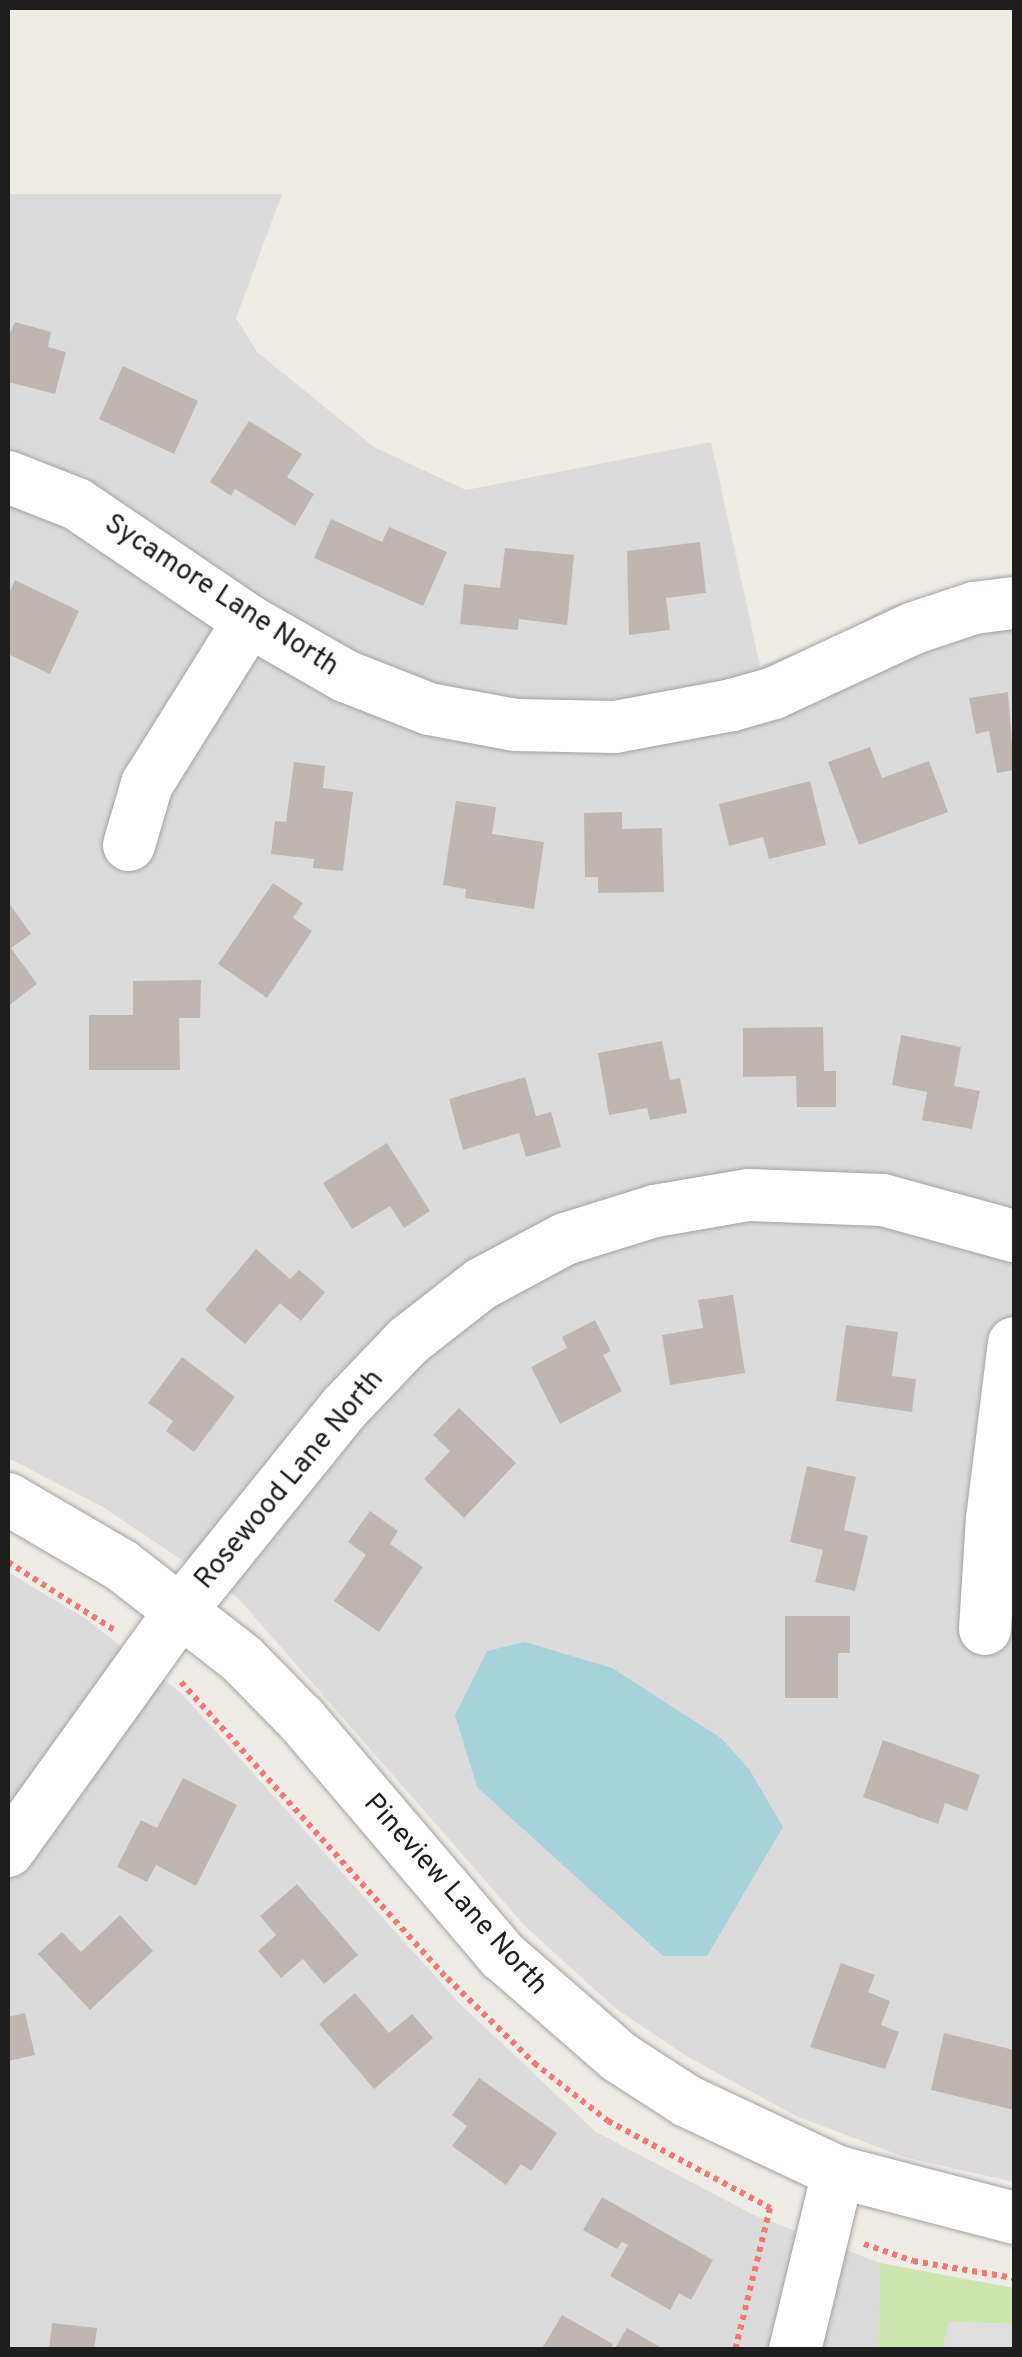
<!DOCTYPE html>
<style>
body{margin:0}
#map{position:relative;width:1022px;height:2357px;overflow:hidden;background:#efebe5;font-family:Overpass,sans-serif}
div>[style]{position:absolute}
.residential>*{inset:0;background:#dcdbdb}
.grass>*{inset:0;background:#cde5ae}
.parking>*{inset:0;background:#dedede}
.water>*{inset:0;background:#a8d2d9}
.building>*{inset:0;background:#bfb6b2}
.path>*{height:6px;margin-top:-3px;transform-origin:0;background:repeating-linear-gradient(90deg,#f17874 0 5px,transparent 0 10px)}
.roads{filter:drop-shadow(0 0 2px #a2a2a2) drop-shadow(0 0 2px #a2a2a2)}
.minor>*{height:52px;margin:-26px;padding:0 26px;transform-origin:26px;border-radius:26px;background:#fff}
span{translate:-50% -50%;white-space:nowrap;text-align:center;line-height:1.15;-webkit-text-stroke:8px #fff;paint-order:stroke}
.street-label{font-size:28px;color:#1e1e1e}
.frame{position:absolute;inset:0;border:10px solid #1e1e1e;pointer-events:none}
</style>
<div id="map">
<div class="residential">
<div style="clip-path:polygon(8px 194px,282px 194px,236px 318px,257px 352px,374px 447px,466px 490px,711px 442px,760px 666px,827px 641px,890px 606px,1014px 576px,1014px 2182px,904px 2157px,796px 2116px,688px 2057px,615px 2008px,525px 1926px,238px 1598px,103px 1507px,8px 1458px)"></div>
<div style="clip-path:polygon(8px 1572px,86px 1619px,181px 1693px,460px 2004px,596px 2132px,754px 2215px,880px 2263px,878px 2349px,8px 2349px)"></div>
</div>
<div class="grass">
<div style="clip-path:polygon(880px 2263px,1014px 2288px,1014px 2324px,949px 2322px,943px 2349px,878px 2350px)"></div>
</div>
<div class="parking">
<div style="clip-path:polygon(949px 2322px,1014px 2324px,1014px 2349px,943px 2349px)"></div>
</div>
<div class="water">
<div style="clip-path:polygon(525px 1642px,612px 1668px,721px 1738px,749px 1769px,783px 1827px,707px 1956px,663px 1956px,477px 1787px,455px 1715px,487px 1651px)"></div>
</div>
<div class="building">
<div style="clip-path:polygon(15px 322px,51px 332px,48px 347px,66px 352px,55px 394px,8px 382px,8px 337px)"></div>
<div style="clip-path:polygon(123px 366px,198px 401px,174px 454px,99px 419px)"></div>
<div style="clip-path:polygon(249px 421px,302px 454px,287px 477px,314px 494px,295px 526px,235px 489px,231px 496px,210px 482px)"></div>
<div style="clip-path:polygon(331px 519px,382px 542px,389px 527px,447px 552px,423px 606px,314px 558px)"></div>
<div style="clip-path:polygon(700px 542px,706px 593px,666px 598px,670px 630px,629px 635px,627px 551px)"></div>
<div style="clip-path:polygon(505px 548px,574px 555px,567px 625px,519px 619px,518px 630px,460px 624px,464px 584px,500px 588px)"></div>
<div style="clip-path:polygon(15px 580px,79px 611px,50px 674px,8px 654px,8px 595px)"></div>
<div style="clip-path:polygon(1008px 692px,1014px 770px,997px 773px,989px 731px,976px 734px,969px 698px)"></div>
<div style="clip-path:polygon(870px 747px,882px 778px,929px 761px,948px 812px,859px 845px,828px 762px)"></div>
<div style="clip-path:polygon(294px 762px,325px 766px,323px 788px,353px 792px,343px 871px,313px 868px,314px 859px,271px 854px,275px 821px,286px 822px)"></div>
<div style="clip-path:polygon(810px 781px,826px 845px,769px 859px,763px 837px,729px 846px,719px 804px)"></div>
<div style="clip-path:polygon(456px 801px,496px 807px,492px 834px,544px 842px,534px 909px,465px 898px,466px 889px,443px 885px)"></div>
<div style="clip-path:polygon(622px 812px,622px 829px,662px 828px,664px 892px,598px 893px,598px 877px,585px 877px,584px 813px)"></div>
<div style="clip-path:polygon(273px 883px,303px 903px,293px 918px,312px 931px,267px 998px,218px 964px)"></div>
<div style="clip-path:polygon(8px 902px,31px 934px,11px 948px,37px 984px,8px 1006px)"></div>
<div style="clip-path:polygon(201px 980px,200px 1018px,179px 1018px,180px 1070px,89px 1070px,89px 1015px,133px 1015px,133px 981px)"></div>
<div style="clip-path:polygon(823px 1027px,824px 1071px,836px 1071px,836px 1107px,797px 1107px,796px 1076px,743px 1077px,743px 1028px)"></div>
<div style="clip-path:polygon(901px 1035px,961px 1047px,954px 1086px,980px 1091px,972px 1129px,922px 1120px,927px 1092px,892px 1085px)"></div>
<div style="clip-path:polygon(662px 1041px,670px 1080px,680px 1078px,687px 1113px,650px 1120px,647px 1108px,609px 1115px,598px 1053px)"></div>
<div style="clip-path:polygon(525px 1077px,536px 1116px,551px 1112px,561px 1147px,526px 1157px,519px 1133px,463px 1150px,449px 1099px)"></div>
<div style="clip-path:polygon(387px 1143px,430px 1211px,404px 1228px,390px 1206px,352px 1229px,323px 1183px)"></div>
<div style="clip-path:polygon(256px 1249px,290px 1279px,299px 1270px,325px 1292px,301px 1321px,280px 1303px,245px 1344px,205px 1310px)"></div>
<div style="clip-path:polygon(733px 1295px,745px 1373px,670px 1385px,662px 1335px,703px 1328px,698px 1300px)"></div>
<div style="clip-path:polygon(595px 1320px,611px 1351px,603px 1355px,622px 1391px,560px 1424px,531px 1367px,567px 1348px,562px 1337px)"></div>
<div style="clip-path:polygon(846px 1325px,898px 1332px,892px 1376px,916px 1379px,912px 1412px,836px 1401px)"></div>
<div style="clip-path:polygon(182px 1357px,235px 1397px,194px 1452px,166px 1431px,173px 1421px,148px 1403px)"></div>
<div style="clip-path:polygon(459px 1408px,516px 1463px,464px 1518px,424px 1479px,450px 1451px,433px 1435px)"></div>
<div style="clip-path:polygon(807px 1466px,856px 1477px,844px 1530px,868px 1536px,855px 1591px,815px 1582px,823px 1550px,790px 1542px)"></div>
<div style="clip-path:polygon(370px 1511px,398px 1531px,390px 1544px,423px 1567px,379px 1632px,334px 1601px,366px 1555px,348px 1542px)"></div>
<div style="clip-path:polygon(785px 1616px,850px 1616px,850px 1653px,838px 1653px,838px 1698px,785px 1698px)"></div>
<div style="clip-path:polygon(883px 1740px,980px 1775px,967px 1811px,945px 1803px,938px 1824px,863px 1797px)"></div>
<div style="clip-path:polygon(183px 1778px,237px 1805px,196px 1886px,156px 1865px,147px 1882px,117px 1867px,141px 1820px,157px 1828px)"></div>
<div style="clip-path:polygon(297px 1884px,358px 1955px,324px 1984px,303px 1959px,281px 1978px,258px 1951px,276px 1935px,260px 1916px)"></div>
<div style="clip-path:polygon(120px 1915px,153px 1951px,90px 2010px,38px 1954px,62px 1932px,81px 1952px)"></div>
<div style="clip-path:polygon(841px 1963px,875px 1975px,868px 1992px,890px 2001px,881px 2025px,899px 2032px,885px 2069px,810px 2047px)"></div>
<div style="clip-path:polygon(355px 1993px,389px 2033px,412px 2014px,433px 2038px,374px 2089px,319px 2024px)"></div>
<div style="clip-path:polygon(25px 2013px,35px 2055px,8px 2061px,8px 2017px)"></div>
<div style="clip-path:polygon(944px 2033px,1014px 2050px,1014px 2110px,931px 2090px)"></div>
<div style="clip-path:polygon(479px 2078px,557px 2133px,531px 2171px,521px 2164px,506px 2185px,452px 2146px,467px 2126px,452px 2115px)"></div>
<div style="clip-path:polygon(602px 2197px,713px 2260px,691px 2300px,679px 2293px,670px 2310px,610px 2276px,628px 2245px,622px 2242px,617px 2249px,583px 2230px)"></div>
<div style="clip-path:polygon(562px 2315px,613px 2344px,610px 2350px,541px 2350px)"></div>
<div style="clip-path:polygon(52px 2323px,97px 2328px,94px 2350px,49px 2350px)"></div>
<div style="clip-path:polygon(627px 2328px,665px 2350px,614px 2350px)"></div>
</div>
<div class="path">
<div style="left:8px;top:1562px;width:128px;rotate:32.6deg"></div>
<div style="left:181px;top:1682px;width:398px;rotate:48.1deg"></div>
<div style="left:447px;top:1978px;width:122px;rotate:44.3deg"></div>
<div style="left:534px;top:2063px;width:94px;rotate:38.1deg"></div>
<div style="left:608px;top:2121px;width:184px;rotate:28.2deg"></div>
<div style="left:770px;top:2208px;width:146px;rotate:103.8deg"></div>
<div style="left:864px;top:2244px;width:52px;rotate:19.1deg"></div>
<div style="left:913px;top:2261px;width:102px;rotate:9.6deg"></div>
</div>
<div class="roads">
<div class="minor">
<div style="left:8px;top:477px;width:74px;rotate:21.4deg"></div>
<div style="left:77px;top:504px;width:208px;rotate:34.2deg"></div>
<div style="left:249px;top:621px;width:111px;rotate:29.8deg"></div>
<div style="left:345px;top:676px;width:90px;rotate:21.4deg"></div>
<div style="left:429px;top:709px;width:87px;rotate:10.5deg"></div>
<div style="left:515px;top:725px;width:100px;rotate:1.1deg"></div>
<div style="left:615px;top:727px;width:119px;rotate:-10.6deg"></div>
<div style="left:732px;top:705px;width:44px;rotate:-15.9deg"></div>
<div style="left:774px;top:693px;width:154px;rotate:-24.9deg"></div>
<div style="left:914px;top:628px;width:63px;rotate:-18.4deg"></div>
<div style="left:974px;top:608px;width:40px;rotate:-7.1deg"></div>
<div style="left:129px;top:845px;width:64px;rotate:-73.6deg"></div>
<div style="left:147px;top:784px;width:192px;rotate:-58deg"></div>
<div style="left:8px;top:1499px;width:131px;rotate:30.3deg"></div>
<div style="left:121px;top:1565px;width:153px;rotate:37.8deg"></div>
<div style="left:242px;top:1659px;width:84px;rotate:45.5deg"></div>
<div style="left:301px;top:1719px;width:311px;rotate:49.6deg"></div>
<div style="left:503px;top:1956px;width:154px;rotate:41deg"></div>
<div style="left:619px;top:2057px;width:81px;rotate:32.9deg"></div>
<div style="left:687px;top:2101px;width:167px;rotate:25.2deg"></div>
<div style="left:838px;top:2172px;width:182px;rotate:14.6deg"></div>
<div style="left:985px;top:1629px;width:110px;rotate:-86.4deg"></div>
<div style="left:992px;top:1519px;width:177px;rotate:-82.9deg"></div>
<div style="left:8px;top:1851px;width:297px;rotate:-54.3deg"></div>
<div style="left:181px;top:1610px;width:260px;rotate:-51.1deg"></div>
<div style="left:344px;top:1408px;width:93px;rotate:-46.3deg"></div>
<div style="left:408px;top:1341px;width:93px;rotate:-38deg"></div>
<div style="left:481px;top:1284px;width:95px;rotate:-28.2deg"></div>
<div style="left:565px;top:1239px;width:94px;rotate:-17.3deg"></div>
<div style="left:655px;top:1211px;width:95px;rotate:-9.7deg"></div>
<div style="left:749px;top:1195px;width:134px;rotate:2.1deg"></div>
<div style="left:883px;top:1200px;width:136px;rotate:15.4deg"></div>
<div style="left:795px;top:2350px;width:183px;rotate:-76.4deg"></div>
</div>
</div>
<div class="street-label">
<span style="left:221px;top:596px;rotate:33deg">Sycamore Lane North</span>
<span style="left:290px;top:1480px;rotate:-50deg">Rosewood Lane North</span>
<span style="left:455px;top:1895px;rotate:48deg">Pineview Lane North</span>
</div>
<div class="frame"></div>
</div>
